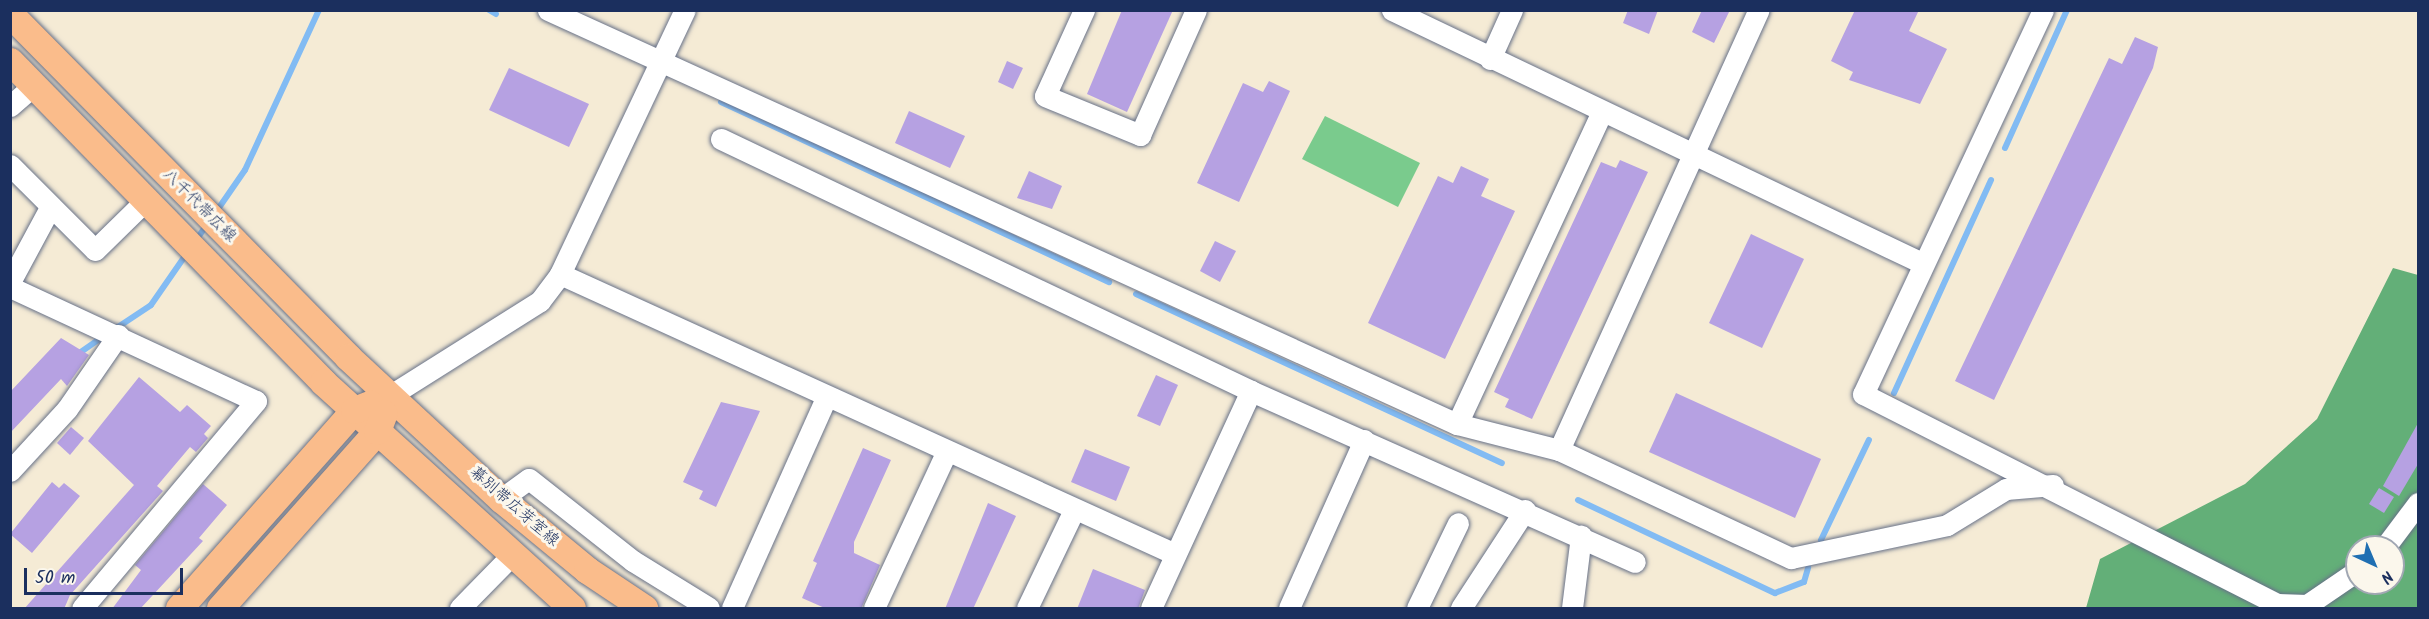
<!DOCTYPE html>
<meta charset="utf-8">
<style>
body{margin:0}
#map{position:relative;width:2429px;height:619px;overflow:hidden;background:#f5ebd5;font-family:Kalam,"Klee One",sans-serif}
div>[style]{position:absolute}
.green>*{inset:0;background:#7acb8d}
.forest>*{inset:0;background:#63af78}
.stream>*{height:6px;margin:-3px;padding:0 3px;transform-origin:3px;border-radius:3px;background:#82bbf3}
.building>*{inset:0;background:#b6a1e2}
.roads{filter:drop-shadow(0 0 2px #677188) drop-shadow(0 0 2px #677188)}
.minor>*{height:21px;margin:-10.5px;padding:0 10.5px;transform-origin:10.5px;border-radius:10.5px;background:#fff}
.major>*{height:27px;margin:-13.5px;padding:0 13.5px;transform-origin:13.5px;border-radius:13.5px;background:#fabc8b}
span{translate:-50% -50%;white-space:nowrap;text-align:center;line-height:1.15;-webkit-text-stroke:6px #fbf7ec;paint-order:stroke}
.street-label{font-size:16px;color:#1b2f5e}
.frame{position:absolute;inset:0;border:12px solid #1b2f5e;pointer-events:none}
.north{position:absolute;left:2345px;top:535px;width:60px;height:60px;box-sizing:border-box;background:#fbf7ec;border:2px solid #a1a7b3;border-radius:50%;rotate:136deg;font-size:16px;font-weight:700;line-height:24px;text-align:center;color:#1b2f5e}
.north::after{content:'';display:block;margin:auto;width:21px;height:27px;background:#1f6fb2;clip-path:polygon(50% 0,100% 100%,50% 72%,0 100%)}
.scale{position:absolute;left:24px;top:568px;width:159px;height:27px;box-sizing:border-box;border:3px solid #1b2f5e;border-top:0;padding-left:8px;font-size:18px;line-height:21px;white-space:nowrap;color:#1b2f5e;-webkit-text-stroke:4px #fbf7ec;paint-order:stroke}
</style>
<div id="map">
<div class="green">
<div style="clip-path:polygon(1325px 116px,1420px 163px,1398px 207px,1302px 159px)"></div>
</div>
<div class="forest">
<div style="clip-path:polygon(evenodd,2393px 268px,2418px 275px,2418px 608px,2086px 608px,2100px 559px,2245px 484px,2317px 419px,2393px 268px,2357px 547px,2393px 547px,2393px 583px,2357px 583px,2357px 547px)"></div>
</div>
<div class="stream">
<div style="left:489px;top:10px;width:8px;rotate:30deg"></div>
<div style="left:721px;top:102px;width:428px;rotate:24.9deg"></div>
<div style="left:2005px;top:148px;width:151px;rotate:-65.8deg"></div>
<div style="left:216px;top:212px;width:51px;rotate:-55.4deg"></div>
<div style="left:245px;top:170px;width:176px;rotate:-65.2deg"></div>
<div style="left:195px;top:242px;width:23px;rotate:-56deg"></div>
<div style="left:1136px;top:294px;width:403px;rotate:24.8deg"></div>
<div style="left:115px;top:329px;width:43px;rotate:-33.7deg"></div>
<div style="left:151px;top:305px;width:63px;rotate:-55.3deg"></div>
<div style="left:78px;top:354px;width:32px;rotate:-35deg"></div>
<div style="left:1894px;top:393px;width:234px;rotate:-65.5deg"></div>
<div style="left:1578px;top:500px;width:218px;rotate:25.3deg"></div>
<div style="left:1775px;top:593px;width:31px;rotate:-21deg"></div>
<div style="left:1804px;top:582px;width:15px;rotate:-74deg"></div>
<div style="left:1821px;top:540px;width:111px;rotate:-64.4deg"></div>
</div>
<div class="building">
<div style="clip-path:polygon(1122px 10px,1173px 10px,1127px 112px,1087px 94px)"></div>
<div style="clip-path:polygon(1628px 10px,1658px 10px,1649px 34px,1623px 23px)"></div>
<div style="clip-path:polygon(1702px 10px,1730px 10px,1714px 43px,1692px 32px)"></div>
<div style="clip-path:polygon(1855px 10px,1919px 10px,1909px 31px,1947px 49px,1920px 104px,1849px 80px,1853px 72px,1831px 61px)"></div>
<div style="clip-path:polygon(2135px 37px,2158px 47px,2153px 68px,1994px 400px,1955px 381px,2109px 58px,2122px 64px)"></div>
<div style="clip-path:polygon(1007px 61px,1023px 68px,1013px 89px,998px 82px)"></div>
<div style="clip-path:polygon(509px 68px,589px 104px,569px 147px,489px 110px)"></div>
<div style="clip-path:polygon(1269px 81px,1290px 91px,1239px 202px,1197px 183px,1243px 83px,1263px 92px)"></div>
<div style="clip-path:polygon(909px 111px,965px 136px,950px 168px,895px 143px)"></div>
<div style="clip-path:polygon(1620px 160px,1648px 172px,1532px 419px,1505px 407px,1509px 399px,1494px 392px,1601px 162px,1616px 168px)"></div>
<div style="clip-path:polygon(1461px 166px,1489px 179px,1481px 196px,1515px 211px,1445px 359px,1368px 323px,1438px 176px,1453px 183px)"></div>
<div style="clip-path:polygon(1029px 171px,1062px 186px,1052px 209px,1017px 198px)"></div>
<div style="clip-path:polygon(1751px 234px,1804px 259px,1762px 348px,1709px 323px)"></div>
<div style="clip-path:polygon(1215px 241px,1236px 251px,1220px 282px,1200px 271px)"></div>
<div style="clip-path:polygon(61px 338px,89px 355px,67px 386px,61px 379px,10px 433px,10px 392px)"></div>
<div style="clip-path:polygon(1156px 375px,1178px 385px,1160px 426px,1137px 416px)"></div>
<div style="clip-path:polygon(139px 377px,180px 412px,187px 405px,211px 426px,204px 434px,208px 438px,196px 452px,190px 447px,157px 486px,163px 491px,70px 595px,64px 609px,24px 609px,134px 485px,88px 441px)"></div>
<div style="clip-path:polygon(1676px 393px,1821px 459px,1795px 518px,1649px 452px)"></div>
<div style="clip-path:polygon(721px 402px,760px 411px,716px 507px,699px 499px,703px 491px,683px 482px)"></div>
<div style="clip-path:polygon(2418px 423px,2418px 464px,2399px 496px,2383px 486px)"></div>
<div style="clip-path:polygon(71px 427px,84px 438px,70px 455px,57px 443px)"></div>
<div style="clip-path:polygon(863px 448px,891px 460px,854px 542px,854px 553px,880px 565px,861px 609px,827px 609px,802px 598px,817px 563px,813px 561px)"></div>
<div style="clip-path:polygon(1085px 449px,1130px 467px,1116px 501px,1071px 482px)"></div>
<div style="clip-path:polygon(52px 482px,59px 488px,64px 483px,80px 496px,32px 553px,10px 534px)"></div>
<div style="clip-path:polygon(203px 484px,227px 505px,199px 538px,203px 541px,140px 609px,112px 609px,141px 570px,135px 565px)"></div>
<div style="clip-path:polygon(2379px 488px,2394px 497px,2384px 513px,2369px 504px)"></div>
<div style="clip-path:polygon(988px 503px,1016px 516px,973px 609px,945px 609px)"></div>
<div style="clip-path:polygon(1093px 569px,1145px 590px,1138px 609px,1077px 609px)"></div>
</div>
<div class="roads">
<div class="minor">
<div style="left:548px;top:10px;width:999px;rotate:24.49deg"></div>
<div style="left:1457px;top:424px;width:105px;rotate:14.3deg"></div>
<div style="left:1559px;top:450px;width:256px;rotate:25deg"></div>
<div style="left:1791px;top:558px;width:159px;rotate:-11.9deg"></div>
<div style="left:1947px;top:525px;width:69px;rotate:-31.4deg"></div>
<div style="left:2006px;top:489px;width:47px;rotate:-4.9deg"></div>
<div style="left:1084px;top:10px;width:94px;rotate:114.4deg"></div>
<div style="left:1045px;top:96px;width:103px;rotate:22.3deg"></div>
<div style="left:1140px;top:135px;width:137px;rotate:-65.9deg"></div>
<div style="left:1392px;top:10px;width:587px;rotate:25.52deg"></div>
<div style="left:2043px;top:10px;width:424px;rotate:115.1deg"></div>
<div style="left:1863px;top:394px;width:464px;rotate:26.9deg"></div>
<div style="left:2277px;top:604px;width:30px;rotate:2deg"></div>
<div style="left:2307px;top:605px;width:60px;rotate:-34.2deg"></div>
<div style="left:1490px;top:59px;width:54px;rotate:-65.8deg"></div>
<div style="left:10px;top:106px;width:32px;rotate:-41deg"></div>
<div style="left:721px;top:139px;width:587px;rotate:25.43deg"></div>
<div style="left:1251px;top:391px;width:420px;rotate:24deg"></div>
<div style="left:10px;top:165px;width:120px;rotate:45deg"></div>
<div style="left:95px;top:250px;width:71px;rotate:-44.4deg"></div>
<div style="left:560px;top:274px;width:676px;rotate:24.48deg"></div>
<div style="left:10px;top:282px;width:86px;rotate:-61.7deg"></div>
<div style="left:10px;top:287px;width:271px;rotate:24.9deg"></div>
<div style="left:256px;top:401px;width:270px;rotate:130deg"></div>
<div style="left:391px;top:395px;width:176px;rotate:-32.2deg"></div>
<div style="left:540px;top:301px;width:34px;rotate:-53deg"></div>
<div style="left:560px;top:274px;width:292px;rotate:-64.7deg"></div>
<div style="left:1457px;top:424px;width:342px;rotate:-65.1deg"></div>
<div style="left:1559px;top:450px;width:483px;rotate:-65.6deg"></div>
<div style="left:10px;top:471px;width:84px;rotate:-47.4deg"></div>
<div style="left:67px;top:409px;width:90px;rotate:-55.4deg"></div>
<div style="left:501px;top:499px;width:34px;rotate:-36deg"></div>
<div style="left:529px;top:479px;width:132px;rotate:38.3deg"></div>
<div style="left:633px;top:561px;width:89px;rotate:31.7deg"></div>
<div style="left:2385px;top:547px;width:55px;rotate:-53.1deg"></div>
<div style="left:460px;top:608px;width:73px;rotate:-45.6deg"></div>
<div style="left:732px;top:608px;width:230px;rotate:-65.9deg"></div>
<div style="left:874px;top:608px;width:171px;rotate:-65.1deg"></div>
<div style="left:1027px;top:608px;width:106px;rotate:-64.4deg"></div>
<div style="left:1151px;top:608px;width:239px;rotate:-65.3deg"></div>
<div style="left:1289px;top:608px;width:184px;rotate:-65.9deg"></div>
<div style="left:1417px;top:608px;width:94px;rotate:-64.2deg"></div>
<div style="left:1461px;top:608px;width:117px;rotate:-56.9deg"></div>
<div style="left:1572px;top:608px;width:73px;rotate:-82.9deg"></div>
</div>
<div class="major">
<div style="left:10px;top:14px;width:482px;rotate:45.4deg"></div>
<div style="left:348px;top:357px;width:209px;rotate:42.9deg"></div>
<div style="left:501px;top:499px;width:112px;rotate:39.5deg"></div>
<div style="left:587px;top:570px;width:69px;rotate:33.7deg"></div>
<div style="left:10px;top:61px;width:448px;rotate:45.7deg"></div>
<div style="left:323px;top:382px;width:336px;rotate:42.2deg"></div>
<div style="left:179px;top:608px;width:264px;rotate:-48.5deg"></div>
<div style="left:354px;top:410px;width:17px;rotate:-21deg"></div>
<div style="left:220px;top:608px;width:237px;rotate:-48.4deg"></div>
<div style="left:377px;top:431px;width:19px;rotate:-69deg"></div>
</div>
</div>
<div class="street-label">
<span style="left:199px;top:206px;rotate:45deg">八千代帯広線</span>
<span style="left:514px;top:507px;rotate:41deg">幕別帯広芽室線</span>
</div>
<div class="frame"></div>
<div class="north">N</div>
<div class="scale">50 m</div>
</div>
